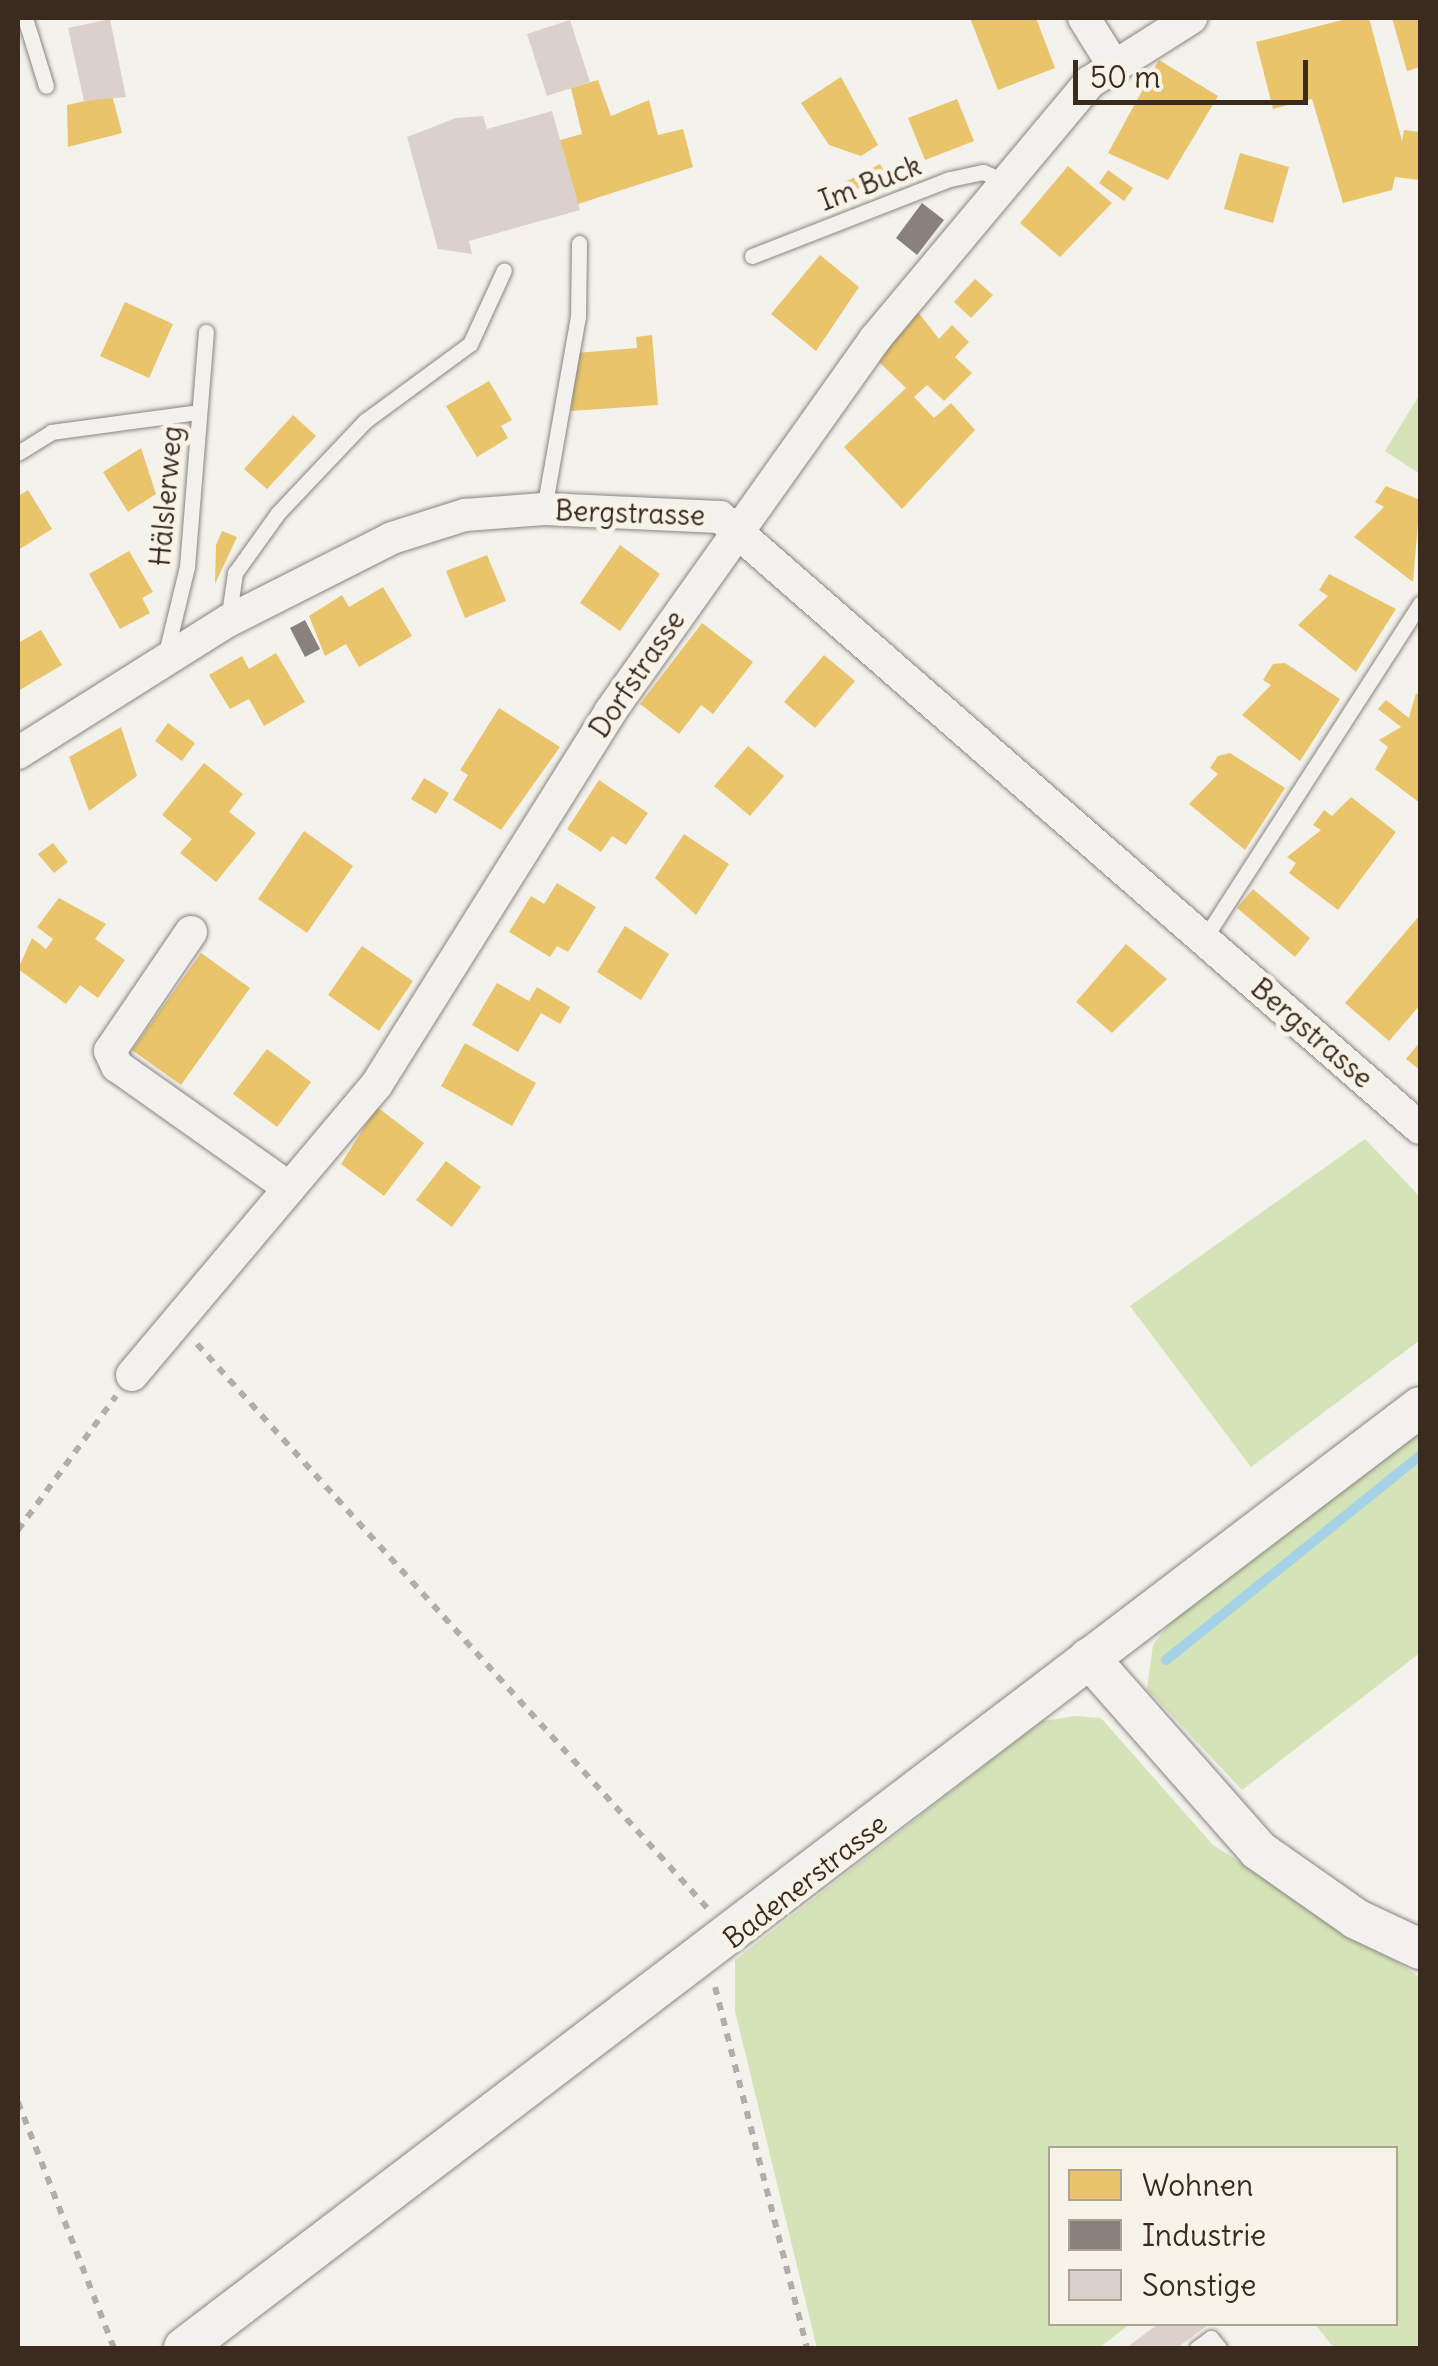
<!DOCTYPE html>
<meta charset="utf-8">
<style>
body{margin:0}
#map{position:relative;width:1438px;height:2366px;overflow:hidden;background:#f4f2ec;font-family:Delius,sans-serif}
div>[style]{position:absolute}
.green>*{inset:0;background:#d5e3b8}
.homes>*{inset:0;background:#e9c46a}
.industry>*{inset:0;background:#8a817c}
.stream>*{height:10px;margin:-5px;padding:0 5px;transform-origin:5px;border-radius:5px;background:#a6d2e7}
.building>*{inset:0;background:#dcd0cd}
.path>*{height:6px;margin-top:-3px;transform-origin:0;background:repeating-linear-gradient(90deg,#b1aeaa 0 8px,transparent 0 16px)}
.roads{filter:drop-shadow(0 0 2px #898580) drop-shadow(0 0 2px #898580)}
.service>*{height:15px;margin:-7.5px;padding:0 7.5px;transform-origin:7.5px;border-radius:7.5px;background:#f2f1ed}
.minor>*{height:32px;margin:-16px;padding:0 16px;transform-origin:16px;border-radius:16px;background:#f2f1ed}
.tertiary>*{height:40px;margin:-20px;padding:0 20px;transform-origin:20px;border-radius:20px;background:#f2f1ed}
span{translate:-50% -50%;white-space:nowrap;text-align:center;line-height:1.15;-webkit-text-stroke:10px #f7f3e8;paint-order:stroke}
.street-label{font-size:28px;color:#3b2a1e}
.frame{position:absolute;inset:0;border:20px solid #3b2a1e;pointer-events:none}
.legend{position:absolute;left:1048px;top:2146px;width:350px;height:180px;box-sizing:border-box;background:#f7f3e8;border:2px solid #aca397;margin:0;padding:12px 18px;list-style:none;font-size:30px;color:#3b2a1e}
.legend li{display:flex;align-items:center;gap:20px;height:50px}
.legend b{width:50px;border:2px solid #aca397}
.scale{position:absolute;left:1073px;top:60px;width:235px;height:45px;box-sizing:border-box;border:5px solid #3b2a1e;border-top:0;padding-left:12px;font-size:30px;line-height:35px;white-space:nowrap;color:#3b2a1e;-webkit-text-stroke:8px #f7f3e8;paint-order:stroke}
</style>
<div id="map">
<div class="green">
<div style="clip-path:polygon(1420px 394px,1420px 474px,1385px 451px)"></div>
<div style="clip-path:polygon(1365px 1139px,1420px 1197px,1420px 1340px,1251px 1467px,1130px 1306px)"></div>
<div style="clip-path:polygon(1420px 1427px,1420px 1653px,1242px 1790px,1147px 1689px,1153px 1645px,1181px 1608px)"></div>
<div style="clip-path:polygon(1075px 1716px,1101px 1718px,1213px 1845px,1420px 1977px,1420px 2348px,1334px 2348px,1315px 2324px,1396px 2324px,1396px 2148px,1050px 2148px,1050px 2324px,1130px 2324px,1099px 2348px,817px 2348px,735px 2011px,735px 1960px,1042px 1721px)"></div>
</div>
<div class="homes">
<div style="clip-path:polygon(970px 18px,1036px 18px,1055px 68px,998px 90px)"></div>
<div style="clip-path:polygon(1350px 18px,1369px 18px,1402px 141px,1404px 130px,1420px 132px,1420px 180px,1395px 177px,1392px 190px,1343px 203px,1312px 99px,1273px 109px,1256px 42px)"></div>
<div style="clip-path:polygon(1392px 18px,1420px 18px,1420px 67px,1407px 71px)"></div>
<div style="clip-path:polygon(1159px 60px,1218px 96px,1168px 180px,1108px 153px)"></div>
<div style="clip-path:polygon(841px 77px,878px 145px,861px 156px,829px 145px,801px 103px)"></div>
<div style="clip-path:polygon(598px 80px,611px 116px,649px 100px,658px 135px,683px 129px,693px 167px,578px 204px,560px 140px,582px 134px,571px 88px)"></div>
<div style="clip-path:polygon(112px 95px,122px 133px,68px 147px,67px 105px)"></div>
<div style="clip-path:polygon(957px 99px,974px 141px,925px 160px,908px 118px)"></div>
<div style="clip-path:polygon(1240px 153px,1289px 167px,1273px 223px,1224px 209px)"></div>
<div style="clip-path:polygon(880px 164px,886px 174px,850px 193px,845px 182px)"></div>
<div style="clip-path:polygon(1068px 166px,1112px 203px,1060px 257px,1020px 223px)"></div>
<div style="clip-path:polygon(1108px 170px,1133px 188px,1124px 201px,1099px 183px)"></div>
<div style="clip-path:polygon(820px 255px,859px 287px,816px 351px,771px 314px)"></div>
<div style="clip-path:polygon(975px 279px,993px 295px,971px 318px,954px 302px)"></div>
<div style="clip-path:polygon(125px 302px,173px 324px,149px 378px,100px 356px)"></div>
<div style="clip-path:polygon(918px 312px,939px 339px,952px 325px,969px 342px,955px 357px,972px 373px,944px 401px,927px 385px,914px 397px,934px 418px,951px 403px,975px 430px,902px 509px,844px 447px,906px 388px,874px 357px)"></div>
<div style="clip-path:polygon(652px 335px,658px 405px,571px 411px,576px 353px,637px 348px,636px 337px)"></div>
<div style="clip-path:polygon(489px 381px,512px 420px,501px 426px,508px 438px,477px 457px,446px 406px)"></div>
<div style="clip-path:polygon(293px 415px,316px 436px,267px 489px,244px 469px)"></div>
<div style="clip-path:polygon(141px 448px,156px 494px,128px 512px,103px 472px)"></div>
<div style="clip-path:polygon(1386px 486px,1420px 500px,1413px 582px,1354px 537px,1384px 507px,1375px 502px)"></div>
<div style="clip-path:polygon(28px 490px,52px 529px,18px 550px,18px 496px)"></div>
<div style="clip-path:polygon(222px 531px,237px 537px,215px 584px,216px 545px)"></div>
<div style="clip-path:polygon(620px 545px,660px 574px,620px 631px,580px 603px)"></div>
<div style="clip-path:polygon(129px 551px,153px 592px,142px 598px,150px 613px,120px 629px,89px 574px)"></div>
<div style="clip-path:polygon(487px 555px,506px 601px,465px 618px,446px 571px)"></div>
<div style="clip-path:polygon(1329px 574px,1396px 609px,1356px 672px,1298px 625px,1328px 596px,1319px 590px)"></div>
<div style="clip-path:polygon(383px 587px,412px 636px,359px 667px,346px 644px,325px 656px,309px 616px,342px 595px,349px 607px)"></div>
<div style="clip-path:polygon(702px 623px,753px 662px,713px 714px,701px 705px,679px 734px,640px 704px)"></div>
<div style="clip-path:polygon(41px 630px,62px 665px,18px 691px,18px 643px)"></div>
<div style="clip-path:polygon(276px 653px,305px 702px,264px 726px,249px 699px,230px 709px,209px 675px,242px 656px,249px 669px)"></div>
<div style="clip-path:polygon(824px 655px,855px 681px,815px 728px,784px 702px)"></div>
<div style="clip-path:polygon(1285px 663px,1340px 699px,1300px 761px,1242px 715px,1271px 685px,1263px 680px,1273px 664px)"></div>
<div style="clip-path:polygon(1416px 693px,1420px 697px,1420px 803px,1375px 769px,1388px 747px,1379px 740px,1401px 727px,1378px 709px,1386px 700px,1409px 718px)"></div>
<div style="clip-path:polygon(499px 708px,560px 747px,501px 830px,453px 800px,468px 775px,460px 770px)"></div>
<div style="clip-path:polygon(168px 723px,195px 743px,182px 761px,155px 741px)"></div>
<div style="clip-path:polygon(121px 727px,137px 776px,89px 811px,69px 757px)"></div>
<div style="clip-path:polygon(748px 746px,784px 776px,750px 816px,714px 786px)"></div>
<div style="clip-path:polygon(1230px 753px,1285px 788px,1245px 850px,1189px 804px,1218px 774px,1210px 768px,1218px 756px)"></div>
<div style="clip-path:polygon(204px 763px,243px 794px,229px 812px,256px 833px,216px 882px,180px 853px,192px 839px,162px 815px)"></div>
<div style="clip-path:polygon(424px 778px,449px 793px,436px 814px,411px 799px)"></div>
<div style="clip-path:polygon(599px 780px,648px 813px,626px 845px,612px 836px,601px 852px,567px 829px)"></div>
<div style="clip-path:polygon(1351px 797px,1396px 832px,1338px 910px,1289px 873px,1296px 863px,1287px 857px,1321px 830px,1313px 825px,1324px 810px,1332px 816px)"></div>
<div style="clip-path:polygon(304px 831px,353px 866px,307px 933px,258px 899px)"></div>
<div style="clip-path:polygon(684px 834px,729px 864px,696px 915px,655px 878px)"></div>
<div style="clip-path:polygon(53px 843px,68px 862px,54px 873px,38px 854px)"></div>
<div style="clip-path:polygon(557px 883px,596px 907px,568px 952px,557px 946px,550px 957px,509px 932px,531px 896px,544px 904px)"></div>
<div style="clip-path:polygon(1253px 889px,1310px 938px,1295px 957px,1237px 908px)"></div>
<div style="clip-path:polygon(59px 898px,106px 924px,95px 939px,125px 960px,98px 998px,80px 985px,66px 1004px,18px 969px,32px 938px,46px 949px,53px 939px,37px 927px)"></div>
<div style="clip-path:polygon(1420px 915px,1420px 1005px,1389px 1041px,1345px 1003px)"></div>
<div style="clip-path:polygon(625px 926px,669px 954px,641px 1000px,597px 972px)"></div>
<div style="clip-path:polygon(1126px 944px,1167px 979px,1112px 1033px,1076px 1002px)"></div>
<div style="clip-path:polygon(362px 946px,413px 981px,379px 1031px,328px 995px)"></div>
<div style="clip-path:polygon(201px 953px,250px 988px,181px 1085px,132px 1050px)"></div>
<div style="clip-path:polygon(497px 983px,529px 1001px,537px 987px,570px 1007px,560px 1024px,541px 1013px,518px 1052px,472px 1025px)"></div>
<div style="clip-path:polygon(1420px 1042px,1420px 1070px,1406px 1059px)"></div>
<div style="clip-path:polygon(465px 1043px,536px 1083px,512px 1126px,441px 1086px)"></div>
<div style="clip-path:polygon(267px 1049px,311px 1082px,277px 1127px,233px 1094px)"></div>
<div style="clip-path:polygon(377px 1107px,424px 1143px,384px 1196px,341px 1164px)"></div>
<div style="clip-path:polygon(446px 1161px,481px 1187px,452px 1227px,416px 1200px)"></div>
</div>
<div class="industry">
<div style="clip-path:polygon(922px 203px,944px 220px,917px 255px,896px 238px)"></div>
<div style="clip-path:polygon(305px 620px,320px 649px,305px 657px,290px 628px)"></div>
</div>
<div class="stream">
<div style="left:1166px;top:1660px;width:326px;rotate:-38.8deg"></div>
</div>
<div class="building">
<div style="clip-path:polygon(110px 19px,126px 97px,84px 101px,68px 28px)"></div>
<div style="clip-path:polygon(570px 20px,590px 82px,547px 96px,527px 34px)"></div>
<div style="clip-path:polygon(552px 111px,580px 210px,469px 241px,472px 254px,438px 249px,407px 137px,456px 118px,483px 116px,487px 129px)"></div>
<div style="clip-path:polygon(1158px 2324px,1209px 2324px,1177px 2348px,1126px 2348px)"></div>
</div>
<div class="path">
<div style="left:197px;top:1344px;width:763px;rotate:47.87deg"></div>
<div style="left:18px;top:1530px;width:166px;rotate:-53.8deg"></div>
<div style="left:715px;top:1987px;width:373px;rotate:75.7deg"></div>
<div style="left:18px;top:2102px;width:264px;rotate:68.7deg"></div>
</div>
<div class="roads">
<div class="service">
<div style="left:25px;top:18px;width:71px;rotate:72.8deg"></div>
<div style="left:752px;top:256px;width:212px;rotate:-21.3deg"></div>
<div style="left:950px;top:179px;width:34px;rotate:-12deg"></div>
<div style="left:983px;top:172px;width:26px;rotate:23deg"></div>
<div style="left:18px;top:453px;width:39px;rotate:-32deg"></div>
<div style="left:51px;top:432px;width:148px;rotate:-7.7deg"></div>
<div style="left:544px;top:509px;width:195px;rotate:-80deg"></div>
<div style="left:578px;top:317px;width:74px;rotate:-89.2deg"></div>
<div style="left:228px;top:621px;width:49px;rotate:-81.7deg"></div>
<div style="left:235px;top:573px;width:74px;rotate:-54.4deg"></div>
<div style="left:278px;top:513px;width:127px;rotate:-46.6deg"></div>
<div style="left:365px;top:421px;width:130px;rotate:-36.3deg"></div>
<div style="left:470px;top:344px;width:81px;rotate:-65.3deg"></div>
<div style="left:165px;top:657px;width:93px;rotate:-76.3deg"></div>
<div style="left:187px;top:567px;width:236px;rotate:-85.4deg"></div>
<div style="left:1204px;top:939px;width:399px;rotate:-57.2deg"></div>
<div style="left:1197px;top:2348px;width:17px;rotate:-36deg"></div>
<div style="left:1211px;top:2338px;width:13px;rotate:51deg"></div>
</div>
<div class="minor">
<div style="left:1084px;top:18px;width:53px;rotate:58.1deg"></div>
<div style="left:18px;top:753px;width:248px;rotate:-32.2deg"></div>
<div style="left:228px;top:621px;width:184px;rotate:-26.8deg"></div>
<div style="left:392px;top:538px;width:77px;rotate:-17.5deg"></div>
<div style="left:465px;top:515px;width:79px;rotate:-4.3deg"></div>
<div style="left:544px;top:509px;width:176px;rotate:2.6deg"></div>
<div style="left:720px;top:517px;width:929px;rotate:41.12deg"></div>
<div style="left:191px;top:932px;width:144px;rotate:124.2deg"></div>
<div style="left:110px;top:1051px;width:17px;rotate:65deg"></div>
<div style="left:117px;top:1066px;width:211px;rotate:35.3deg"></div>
<div style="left:132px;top:1375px;width:380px;rotate:-49.9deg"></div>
<div style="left:377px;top:1084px;width:439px;rotate:-57.9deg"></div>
<div style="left:610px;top:712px;width:458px;rotate:-54.6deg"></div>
<div style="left:875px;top:339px;width:335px;rotate:-50.1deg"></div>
<div style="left:1090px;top:82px;width:120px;rotate:-32.4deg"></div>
</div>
<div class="tertiary">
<div style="left:1089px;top:1658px;width:256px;rotate:48.6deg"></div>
<div style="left:1258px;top:1850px;width:120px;rotate:35.1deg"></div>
<div style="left:1356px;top:1919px;width:71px;rotate:25.1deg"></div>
<div style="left:184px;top:2348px;width:1553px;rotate:-37.28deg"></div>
</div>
</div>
<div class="street-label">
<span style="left:870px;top:183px;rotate:-21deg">Im Buck</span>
<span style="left:166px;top:496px;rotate:-85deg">Hälslerweg</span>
<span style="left:630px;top:513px;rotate:2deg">Bergstrasse</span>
<span style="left:637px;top:674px;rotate:-56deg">Dorfstrasse</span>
<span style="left:1312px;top:1033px;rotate:41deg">Bergstrasse</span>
<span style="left:805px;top:1881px;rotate:-38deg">Badenerstrasse</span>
</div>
<div class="frame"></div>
<ul class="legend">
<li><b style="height:28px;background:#e9c46a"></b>Wohnen</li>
<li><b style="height:28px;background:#8a817c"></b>Industrie</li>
<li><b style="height:28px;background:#dcd0cd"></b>Sonstige</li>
</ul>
<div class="scale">50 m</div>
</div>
